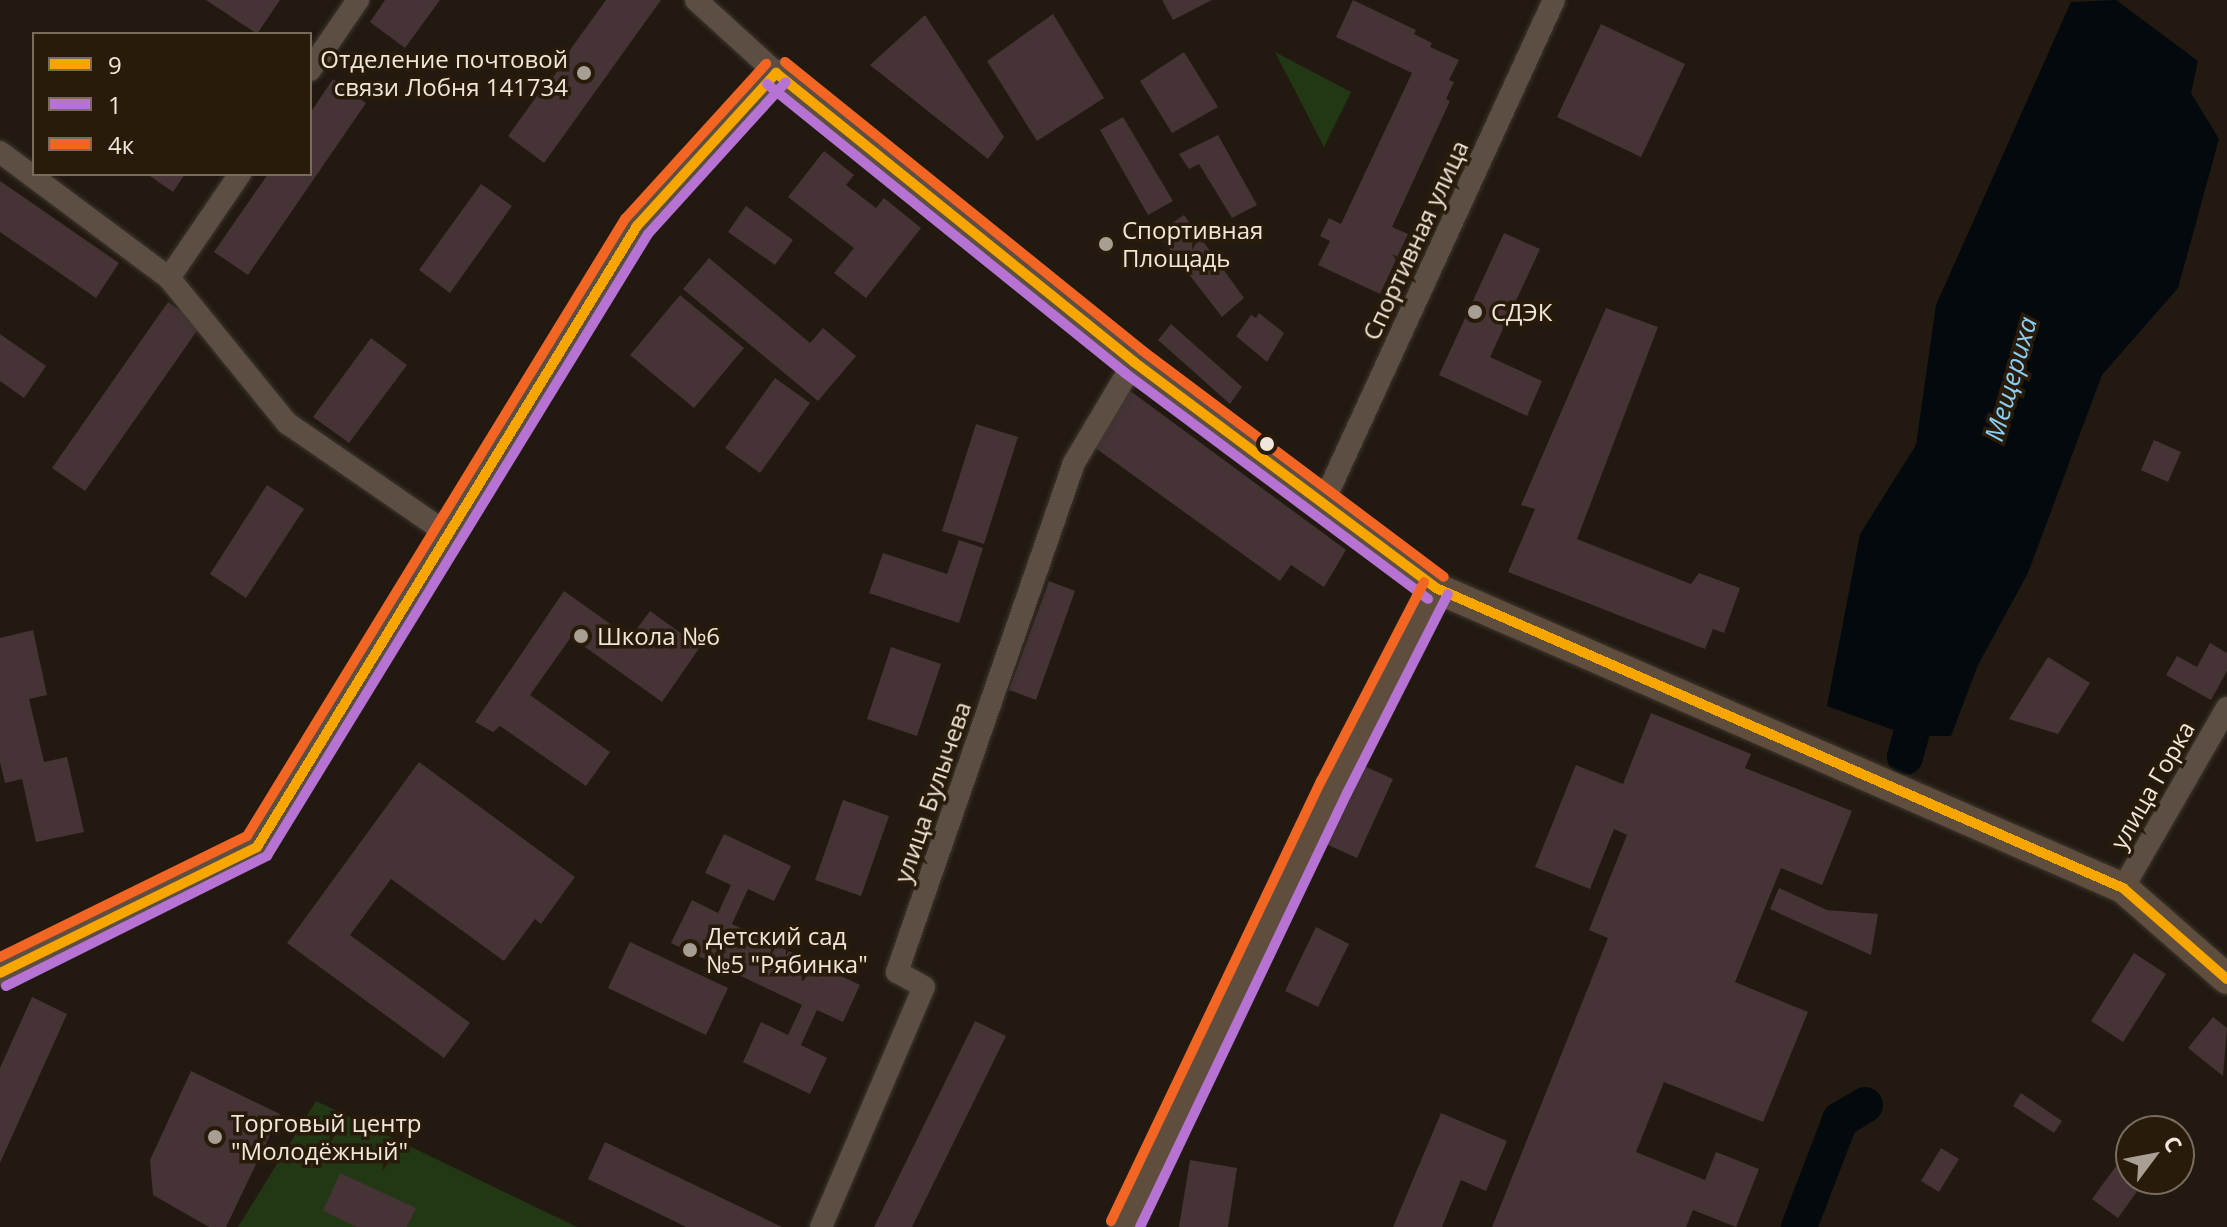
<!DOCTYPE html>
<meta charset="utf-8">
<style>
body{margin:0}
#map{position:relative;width:2227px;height:1227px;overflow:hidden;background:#221a11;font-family:"Open Sans",sans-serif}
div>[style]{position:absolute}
.green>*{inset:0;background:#223815}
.water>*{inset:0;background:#03090d}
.river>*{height:36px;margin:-18px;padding:0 18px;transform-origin:18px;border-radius:18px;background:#03090d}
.building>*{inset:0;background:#453336}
.roads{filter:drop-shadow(0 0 2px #3d372f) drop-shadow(0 0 2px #3d372f)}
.minor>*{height:22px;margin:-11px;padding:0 11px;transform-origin:11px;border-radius:11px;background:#5c4e42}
.tertiary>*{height:26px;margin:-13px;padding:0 13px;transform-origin:13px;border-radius:13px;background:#5c4e42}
.secondary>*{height:30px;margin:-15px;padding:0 15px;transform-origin:15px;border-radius:15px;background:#5f4e3d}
.bus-1>*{height:10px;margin:-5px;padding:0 5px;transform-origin:5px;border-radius:5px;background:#f7a600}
.bus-2>*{height:10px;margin:-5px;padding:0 5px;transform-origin:5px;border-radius:5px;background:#b673d3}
.bus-3>*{height:10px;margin:-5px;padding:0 5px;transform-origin:5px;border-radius:5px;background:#f26522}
.dots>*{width:22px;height:22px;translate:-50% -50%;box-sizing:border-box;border:4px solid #291b0a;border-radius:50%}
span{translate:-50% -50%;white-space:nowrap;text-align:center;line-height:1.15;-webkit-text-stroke:7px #291b0a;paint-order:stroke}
.poi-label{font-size:24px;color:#f0e6db}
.right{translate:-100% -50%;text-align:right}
.left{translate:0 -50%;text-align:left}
.street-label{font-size:24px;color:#f0e6db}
.water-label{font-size:26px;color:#89cff5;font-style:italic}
.legend{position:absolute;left:32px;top:32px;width:280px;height:144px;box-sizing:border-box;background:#291b0a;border:2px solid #796c5e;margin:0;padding:10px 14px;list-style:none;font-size:24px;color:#f0e6db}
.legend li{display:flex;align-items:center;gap:16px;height:40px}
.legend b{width:40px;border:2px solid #796c5e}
.north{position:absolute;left:2115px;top:1115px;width:80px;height:80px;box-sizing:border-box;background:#291b0a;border:2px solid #796c5e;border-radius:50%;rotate:58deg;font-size:22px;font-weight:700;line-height:32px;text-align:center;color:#f0e6db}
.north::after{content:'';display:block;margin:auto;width:28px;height:36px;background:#a89f94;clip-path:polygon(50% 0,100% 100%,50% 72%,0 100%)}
</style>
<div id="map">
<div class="green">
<div style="clip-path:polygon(1275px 52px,1351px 92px,1324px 147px)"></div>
<div style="clip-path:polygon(316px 1101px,577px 1227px,238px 1227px)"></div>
</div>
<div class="water">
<div style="clip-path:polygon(2116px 0,2198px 61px,2191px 93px,2219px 139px,2178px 288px,2102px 375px,2028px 573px,1978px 665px,1951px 736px,1910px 736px,1827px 706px,1860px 534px,1916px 445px,1936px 305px,2071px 2px)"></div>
</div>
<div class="river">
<div style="left:1905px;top:757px;width:73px;rotate:-74.8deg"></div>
<div style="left:1799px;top:1227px;width:115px;rotate:-69deg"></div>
<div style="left:1840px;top:1120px;width:29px;rotate:-31deg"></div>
</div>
<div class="building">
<div style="clip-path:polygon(206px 0,280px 0,257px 34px)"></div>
<div style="clip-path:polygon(385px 0,440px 0,405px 48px,370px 22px)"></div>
<div style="clip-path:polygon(606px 0,661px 0,544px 163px,508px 136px)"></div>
<div style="clip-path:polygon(1162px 0,1212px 0,1173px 20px)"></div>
<div style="clip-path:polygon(1353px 0,1416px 30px,1414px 34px,1432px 43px,1430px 47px,1459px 60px,1449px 80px,1454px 82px,1446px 99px,1450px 101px,1392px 227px,1408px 234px,1380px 294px,1318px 265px,1330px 241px,1320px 236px,1329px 218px,1341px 224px,1412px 73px,1336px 37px)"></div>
<div style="clip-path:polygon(1053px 14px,1104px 98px,1037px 141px,987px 61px)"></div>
<div style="clip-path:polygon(925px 15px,1004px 137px,988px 159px,870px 65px)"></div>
<div style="clip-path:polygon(1601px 24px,1685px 64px,1641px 157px,1557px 117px)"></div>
<div style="clip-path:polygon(1184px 52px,1218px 107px,1172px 133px,1140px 81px)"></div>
<div style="clip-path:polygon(333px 79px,366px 103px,248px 275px,214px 252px,268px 174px,310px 174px,310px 113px)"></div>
<div style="clip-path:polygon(1123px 117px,1173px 201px,1148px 215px,1100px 130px)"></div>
<div style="clip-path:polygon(1218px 135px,1257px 205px,1232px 218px,1199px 164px,1189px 169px,1179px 154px)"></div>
<div style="clip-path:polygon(824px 151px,854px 175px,846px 185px,876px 208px,884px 198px,921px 228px,866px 298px,834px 273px,854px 248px,788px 197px)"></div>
<div style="clip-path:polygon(147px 174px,185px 174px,173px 192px)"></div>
<div style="clip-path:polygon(0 181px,119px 263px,96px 298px,0 232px)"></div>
<div style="clip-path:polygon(481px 184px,512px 206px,450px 293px,419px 270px)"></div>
<div style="clip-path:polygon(746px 206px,793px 240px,775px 265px,728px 232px)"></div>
<div style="clip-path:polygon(1184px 215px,1244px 298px,1222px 317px,1157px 233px)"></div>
<div style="clip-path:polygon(1504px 233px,1540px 249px,1490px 357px,1542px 381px,1527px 416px,1439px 375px)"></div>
<div style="clip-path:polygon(709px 258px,810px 343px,823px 328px,856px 356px,818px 401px,683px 289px)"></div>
<div style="clip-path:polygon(680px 295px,744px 348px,694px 408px,630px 355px)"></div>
<div style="clip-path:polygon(168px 302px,201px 325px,85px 491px,52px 468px)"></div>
<div style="clip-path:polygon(1606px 308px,1658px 327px,1577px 539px,1691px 584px,1699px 573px,1740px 588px,1724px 633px,1713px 629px,1705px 649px,1508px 572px,1535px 509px,1521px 505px)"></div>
<div style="clip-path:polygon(1259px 313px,1284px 333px,1267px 362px,1236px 336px,1251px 315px,1256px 318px)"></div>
<div style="clip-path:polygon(1171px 324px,1242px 387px,1230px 404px,1158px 340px)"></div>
<div style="clip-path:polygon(0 334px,46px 366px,24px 398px,0 381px)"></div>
<div style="clip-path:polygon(371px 338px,407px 365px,349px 443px,313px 417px)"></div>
<div style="clip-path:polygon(775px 378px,810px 403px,760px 473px,725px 448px)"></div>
<div style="clip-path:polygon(1129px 390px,1346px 550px,1324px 587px,1291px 565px,1280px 581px,1094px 447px)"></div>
<div style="clip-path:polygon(976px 424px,1018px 437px,984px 544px,942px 531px)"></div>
<div style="clip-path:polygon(2154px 440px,2181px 452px,2168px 482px,2141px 470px)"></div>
<div style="clip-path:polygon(267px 485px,304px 509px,246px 598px,210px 574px)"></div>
<div style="clip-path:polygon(959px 540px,983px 548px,959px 623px,869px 593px,883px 553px,947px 574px)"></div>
<div style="clip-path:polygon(1049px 581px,1075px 591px,1036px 700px,1009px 690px)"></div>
<div style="clip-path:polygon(564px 591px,630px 638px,650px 611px,700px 647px,662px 702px,571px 637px,530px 695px,610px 752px,586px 786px,500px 726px,493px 732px,475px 722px)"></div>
<div style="clip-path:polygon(33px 630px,47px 695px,29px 699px,44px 762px,67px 757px,84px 832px,36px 842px,22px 779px,5px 783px,0 762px,0 638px)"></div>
<div style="clip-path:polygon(2210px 643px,2227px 653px,2227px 671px,2211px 700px,2166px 675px,2177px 656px,2197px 667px)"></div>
<div style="clip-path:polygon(891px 647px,941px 664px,917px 736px,867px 719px)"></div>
<div style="clip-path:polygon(2048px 657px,2090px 683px,2058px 734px,2009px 719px)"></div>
<div style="clip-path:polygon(1651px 713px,1751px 754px,1745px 768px,1852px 811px,1822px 885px,1781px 868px,1735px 982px,1808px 1012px,1763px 1122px,1664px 1082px,1636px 1152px,1705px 1180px,1716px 1152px,1759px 1169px,1736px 1227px,1693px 1210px,1686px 1227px,1492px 1227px,1608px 938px,1589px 930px,1627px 835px,1614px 829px,1590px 889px,1535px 867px,1576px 765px,1623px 784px)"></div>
<div style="clip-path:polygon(419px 762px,575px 877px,541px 924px,535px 919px,504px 961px,391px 879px,350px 935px,470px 1023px,444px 1058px,287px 943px)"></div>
<div style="clip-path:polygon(1362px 765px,1393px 779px,1357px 858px,1326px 844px)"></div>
<div style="clip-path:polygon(843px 800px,889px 816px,861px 896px,815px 880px)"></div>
<div style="clip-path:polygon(724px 834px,791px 866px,774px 901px,748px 889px,732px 924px,860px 985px,843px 1022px,817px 1010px,801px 1045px,827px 1058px,810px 1094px,743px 1062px,761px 1022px,788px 1035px,802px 1005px,671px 943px,692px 900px,718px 913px,731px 885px,705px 873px)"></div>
<div style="clip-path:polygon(1779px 888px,1827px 910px,1878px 914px,1871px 955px,1770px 909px)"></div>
<div style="clip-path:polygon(1316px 927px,1349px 944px,1318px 1007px,1285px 991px)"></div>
<div style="clip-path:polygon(630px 942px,728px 988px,706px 1035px,608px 988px)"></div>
<div style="clip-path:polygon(2134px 953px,2166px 974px,2123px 1042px,2091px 1021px)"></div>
<div style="clip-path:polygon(32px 997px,67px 1014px,0 1163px,0 1068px)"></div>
<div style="clip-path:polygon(2213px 1017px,2227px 1028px,2223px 1076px,2188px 1048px)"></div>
<div style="clip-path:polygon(975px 1021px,1006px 1036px,912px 1227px,874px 1227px)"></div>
<div style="clip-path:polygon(191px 1071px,280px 1114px,226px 1227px,209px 1227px,153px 1195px,150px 1160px)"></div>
<div style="clip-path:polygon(2021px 1093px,2062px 1121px,2054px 1133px,2013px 1106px)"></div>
<div style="clip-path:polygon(1441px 1113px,1507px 1141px,1486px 1191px,1461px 1180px,1442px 1227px,1393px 1227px)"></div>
<div style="clip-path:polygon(605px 1142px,782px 1227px,686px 1227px,588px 1179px)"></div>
<div style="clip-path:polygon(1941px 1148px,1959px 1159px,1939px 1192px,1921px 1181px)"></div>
<div style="clip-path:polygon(2122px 1158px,2131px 1165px,2131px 1179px,2146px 1179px,2118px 1218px,2092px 1199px)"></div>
<div style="clip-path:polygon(1190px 1160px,1237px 1168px,1228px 1227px,1179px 1227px)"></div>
<div style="clip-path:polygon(340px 1173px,416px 1208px,407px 1227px,357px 1227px,323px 1211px)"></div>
</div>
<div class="roads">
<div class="minor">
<div style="left:696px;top:0;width:108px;rotate:42.4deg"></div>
<div style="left:310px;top:70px;width:85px;rotate:-55.6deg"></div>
<div style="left:0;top:152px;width:211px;rotate:36.7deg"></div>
<div style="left:169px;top:278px;width:126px;rotate:-55.7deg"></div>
<div style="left:169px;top:278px;width:187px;rotate:50.9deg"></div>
<div style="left:287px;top:423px;width:196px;rotate:34.6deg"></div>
<div style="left:1324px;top:501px;width:551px;rotate:-65.34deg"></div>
<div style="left:2123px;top:888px;width:208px;rotate:-60deg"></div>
<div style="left:821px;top:1227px;width:261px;rotate:-66.8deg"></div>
<div style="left:924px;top:987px;width:31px;rotate:-151deg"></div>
<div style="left:897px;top:972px;width:539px;rotate:-70.83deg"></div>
<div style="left:1074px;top:463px;width:117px;rotate:-59.3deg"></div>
</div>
<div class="tertiary">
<div style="left:0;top:973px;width:286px;rotate:-26.1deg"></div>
<div style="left:257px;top:847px;width:728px;rotate:-58.54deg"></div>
<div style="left:637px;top:226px;width:207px;rotate:-47.7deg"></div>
<div style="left:776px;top:73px;width:460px;rotate:38.9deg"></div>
<div style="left:1134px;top:362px;width:377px;rotate:36.8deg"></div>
</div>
<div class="secondary">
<div style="left:1124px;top:1227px;width:488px;rotate:-64.5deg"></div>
<div style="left:1334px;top:787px;width:224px;rotate:-62.9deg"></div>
<div style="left:1436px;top:588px;width:750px;rotate:23.59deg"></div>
<div style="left:2123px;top:888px;width:138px;rotate:41.2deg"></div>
</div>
</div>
<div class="bus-1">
<div style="left:776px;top:73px;width:460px;rotate:38.9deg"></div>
<div style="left:1134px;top:362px;width:377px;rotate:36.8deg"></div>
<div style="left:1436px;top:588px;width:750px;rotate:23.59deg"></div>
<div style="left:2123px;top:888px;width:138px;rotate:41.2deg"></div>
<div style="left:0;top:973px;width:286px;rotate:-26.1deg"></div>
<div style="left:257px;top:847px;width:728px;rotate:-58.54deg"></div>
<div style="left:637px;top:226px;width:207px;rotate:-47.7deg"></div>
</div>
<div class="bus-2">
<div style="left:767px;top:84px;width:460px;rotate:38.9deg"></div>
<div style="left:1125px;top:373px;width:378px;rotate:36.7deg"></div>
<div style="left:6px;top:986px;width:292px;rotate:-26.5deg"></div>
<div style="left:267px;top:856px;width:729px;rotate:-58.51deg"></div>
<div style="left:648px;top:234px;width:205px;rotate:-47.8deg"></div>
<div style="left:1140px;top:1227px;width:481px;rotate:-64.5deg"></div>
<div style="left:1347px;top:793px;width:223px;rotate:-63.1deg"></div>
</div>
<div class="bus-3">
<div style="left:785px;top:62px;width:460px;rotate:38.9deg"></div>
<div style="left:1143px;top:351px;width:376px;rotate:36.9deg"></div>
<div style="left:0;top:957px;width:275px;rotate:-26.1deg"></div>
<div style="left:247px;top:836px;width:724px;rotate:-58.51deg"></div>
<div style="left:625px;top:219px;width:210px;rotate:-47.7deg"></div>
<div style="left:1111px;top:1221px;width:488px;rotate:-64.5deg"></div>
<div style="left:1321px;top:781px;width:224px;rotate:-62.6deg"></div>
</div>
<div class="dots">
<div style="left:584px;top:73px;background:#a89f94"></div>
<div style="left:1106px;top:244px;background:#a89f94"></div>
<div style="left:1475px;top:312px;background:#a89f94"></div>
<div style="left:1267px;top:444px;background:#f0e6db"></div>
<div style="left:581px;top:636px;background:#a89f94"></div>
<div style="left:690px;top:950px;background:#a89f94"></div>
<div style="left:215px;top:1137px;background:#a89f94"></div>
</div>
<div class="poi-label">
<span class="right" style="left:568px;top:73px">Отделение почтовой<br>связи Лобня 141734</span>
<span class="left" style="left:1122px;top:244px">Спортивная<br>Площадь</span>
<span class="left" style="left:1491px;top:312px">СДЭК</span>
<span class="left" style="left:597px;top:636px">Школа №6</span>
<span class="left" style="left:706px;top:950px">Детский сад<br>№5 "Рябинка"</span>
<span class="left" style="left:231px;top:1137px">Торговый центр<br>"Молодёжный"</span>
</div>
<div class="street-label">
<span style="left:1415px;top:240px;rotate:-65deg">Спортивная улица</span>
<span style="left:2152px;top:785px;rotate:-60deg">улица Горка</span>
<span style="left:932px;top:792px;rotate:-71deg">улица Булычева</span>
</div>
<div class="water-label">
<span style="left:2011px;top:379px;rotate:-74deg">Мещериха</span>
</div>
<ul class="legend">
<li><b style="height:10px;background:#f7a600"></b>9</li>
<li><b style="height:10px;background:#b673d3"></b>1</li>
<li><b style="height:10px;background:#f26522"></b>4к</li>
</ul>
<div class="north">С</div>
</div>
